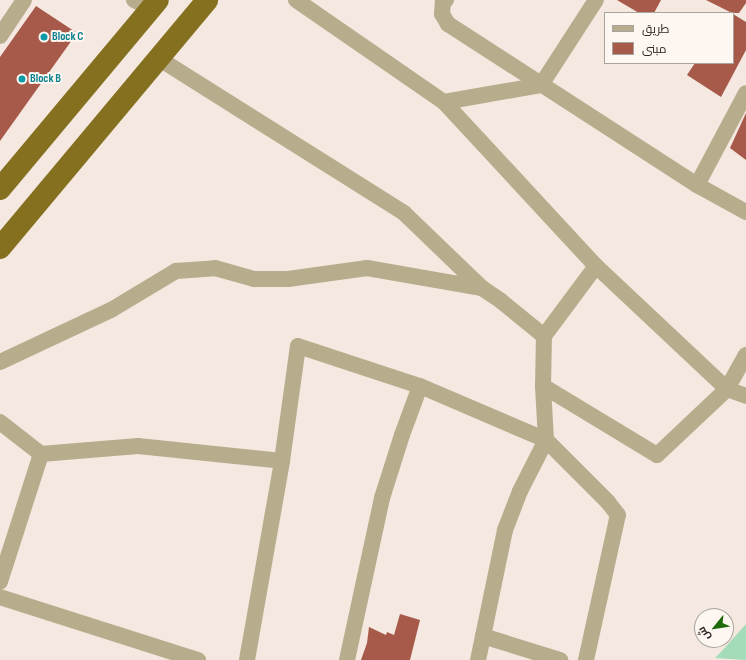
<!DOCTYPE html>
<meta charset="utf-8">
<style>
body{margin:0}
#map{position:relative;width:746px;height:660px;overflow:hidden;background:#f4e8e0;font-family:"Sofia Sans Condensed",Cairo,sans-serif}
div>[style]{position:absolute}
.green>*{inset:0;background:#a4dbb8}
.building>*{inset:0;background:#a7594a}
.minor>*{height:16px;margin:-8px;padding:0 8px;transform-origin:8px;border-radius:8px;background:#b7ad8c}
.trunk>*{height:22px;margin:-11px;padding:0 11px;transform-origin:11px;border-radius:11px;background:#84701e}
.dots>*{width:11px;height:11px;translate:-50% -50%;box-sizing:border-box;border:2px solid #fdf6f1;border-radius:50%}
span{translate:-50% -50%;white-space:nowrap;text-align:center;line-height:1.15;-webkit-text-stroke:4px #fdf6f1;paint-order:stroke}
.culture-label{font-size:12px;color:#0d838f;font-weight:700}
.left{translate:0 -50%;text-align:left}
.legend{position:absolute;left:604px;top:12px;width:130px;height:52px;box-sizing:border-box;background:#fdf6f1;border:1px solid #a9a39f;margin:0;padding:5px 7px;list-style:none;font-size:12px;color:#2c2725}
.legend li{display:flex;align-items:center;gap:8px;height:20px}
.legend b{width:20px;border:1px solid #a9a39f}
.north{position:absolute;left:694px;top:608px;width:40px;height:40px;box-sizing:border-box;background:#fdf6f1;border:1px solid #a9a39f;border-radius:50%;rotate:240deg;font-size:11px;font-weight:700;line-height:16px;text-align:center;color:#2c2725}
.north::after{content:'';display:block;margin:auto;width:14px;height:18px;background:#206a09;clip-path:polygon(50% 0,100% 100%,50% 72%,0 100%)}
</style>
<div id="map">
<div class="green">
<div style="clip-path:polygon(746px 624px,746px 660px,715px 658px,720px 653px)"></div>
</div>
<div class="building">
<div style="clip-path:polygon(617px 0,661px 0,654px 13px,639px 13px)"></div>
<div style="clip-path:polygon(706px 0,746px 0,746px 3px,739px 13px,732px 13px)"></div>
<div style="clip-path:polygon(36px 6px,77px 33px,0 141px,0 57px)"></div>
<div style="clip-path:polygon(733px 14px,746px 22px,746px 50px,721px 97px,687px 75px,695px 63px,733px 63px)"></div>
<div style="clip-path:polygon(746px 113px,746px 160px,730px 148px)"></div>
<div style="clip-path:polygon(400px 614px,420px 620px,410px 660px,361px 660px,367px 643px,369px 627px,386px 635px,387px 632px,394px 635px)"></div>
</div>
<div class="minor">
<div style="left:134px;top:0;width:19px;rotate:25deg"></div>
<div style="left:296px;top:0;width:180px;rotate:34.6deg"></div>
<div style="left:444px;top:102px;width:224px;rotate:47.2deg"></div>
<div style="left:596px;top:266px;width:180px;rotate:43.2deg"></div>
<div style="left:727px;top:389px;width:20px;rotate:20deg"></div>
<div style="left:446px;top:0;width:4px;rotate:146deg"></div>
<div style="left:443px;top:2px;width:12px;rotate:95deg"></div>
<div style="left:442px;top:14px;width:12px;rotate:59deg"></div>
<div style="left:448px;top:24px;width:297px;rotate:32.9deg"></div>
<div style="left:697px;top:185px;width:56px;rotate:28.9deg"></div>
<div style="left:0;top:36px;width:43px;rotate:-56.3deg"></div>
<div style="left:158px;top:58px;width:291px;rotate:32.2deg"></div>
<div style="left:404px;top:213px;width:108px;rotate:43.9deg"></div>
<div style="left:482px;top:288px;width:23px;rotate:34deg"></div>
<div style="left:501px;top:301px;width:55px;rotate:39.1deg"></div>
<div style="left:444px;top:102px;width:98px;rotate:-9.9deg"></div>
<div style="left:541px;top:85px;width:101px;rotate:-57.1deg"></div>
<div style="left:697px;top:185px;width:104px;rotate:-62deg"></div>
<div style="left:0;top:362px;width:123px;rotate:-25.1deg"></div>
<div style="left:111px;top:310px;width:76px;rotate:-31deg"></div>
<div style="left:176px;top:271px;width:39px;rotate:-4deg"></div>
<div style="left:215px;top:268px;width:41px;rotate:15.8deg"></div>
<div style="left:254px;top:279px;width:34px"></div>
<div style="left:288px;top:279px;width:80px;rotate:-7.9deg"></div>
<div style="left:367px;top:268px;width:117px;rotate:9.9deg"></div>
<div style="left:543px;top:386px;width:133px;rotate:31.2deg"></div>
<div style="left:657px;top:455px;width:96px;rotate:-43.3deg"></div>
<div style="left:727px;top:389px;width:39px;rotate:-61deg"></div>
<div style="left:0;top:422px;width:52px;rotate:38deg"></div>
<div style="left:41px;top:454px;width:134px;rotate:107.8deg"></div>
<div style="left:41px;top:454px;width:97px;rotate:-4.7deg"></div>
<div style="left:138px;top:446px;width:145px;rotate:5.9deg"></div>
<div style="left:0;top:597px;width:208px;rotate:17.7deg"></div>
<div style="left:483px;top:636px;width:81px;rotate:17.3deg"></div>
<div style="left:247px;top:660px;width:202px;rotate:-80deg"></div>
<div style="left:282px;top:461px;width:116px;rotate:-82.1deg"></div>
<div style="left:298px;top:346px;width:128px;rotate:18.2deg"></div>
<div style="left:420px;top:386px;width:137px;rotate:23.2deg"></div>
<div style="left:546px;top:440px;width:57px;rotate:117deg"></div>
<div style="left:520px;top:491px;width:42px;rotate:111deg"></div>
<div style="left:505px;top:530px;width:133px;rotate:101.7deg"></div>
<div style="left:347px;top:660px;width:166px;rotate:-77.8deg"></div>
<div style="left:382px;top:498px;width:66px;rotate:-72.4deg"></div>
<div style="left:402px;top:435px;width:52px;rotate:-69.8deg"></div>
<div style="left:586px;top:660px;width:148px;rotate:-77.6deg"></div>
<div style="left:618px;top:515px;width:16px;rotate:-128deg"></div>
<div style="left:608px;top:502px;width:88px;rotate:-135deg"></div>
<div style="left:546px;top:440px;width:54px;rotate:-93.2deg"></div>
<div style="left:543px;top:386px;width:50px;rotate:-88.9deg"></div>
<div style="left:544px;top:336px;width:87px;rotate:-53.4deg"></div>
</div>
<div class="trunk">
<div style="left:0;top:189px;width:246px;rotate:-50.1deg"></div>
<div style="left:0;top:248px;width:323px;rotate:-50.1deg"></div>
</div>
<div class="dots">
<div style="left:44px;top:37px;background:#0f9aa8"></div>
<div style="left:22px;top:79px;background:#0f9aa8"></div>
</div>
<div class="culture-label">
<span class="left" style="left:52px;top:37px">Block C</span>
<span class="left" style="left:30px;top:79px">Block B</span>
</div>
<ul class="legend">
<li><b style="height:5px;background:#b7ad8c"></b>طريق</li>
<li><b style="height:11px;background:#a7594a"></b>مبنى</li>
</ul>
<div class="north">ش</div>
</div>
